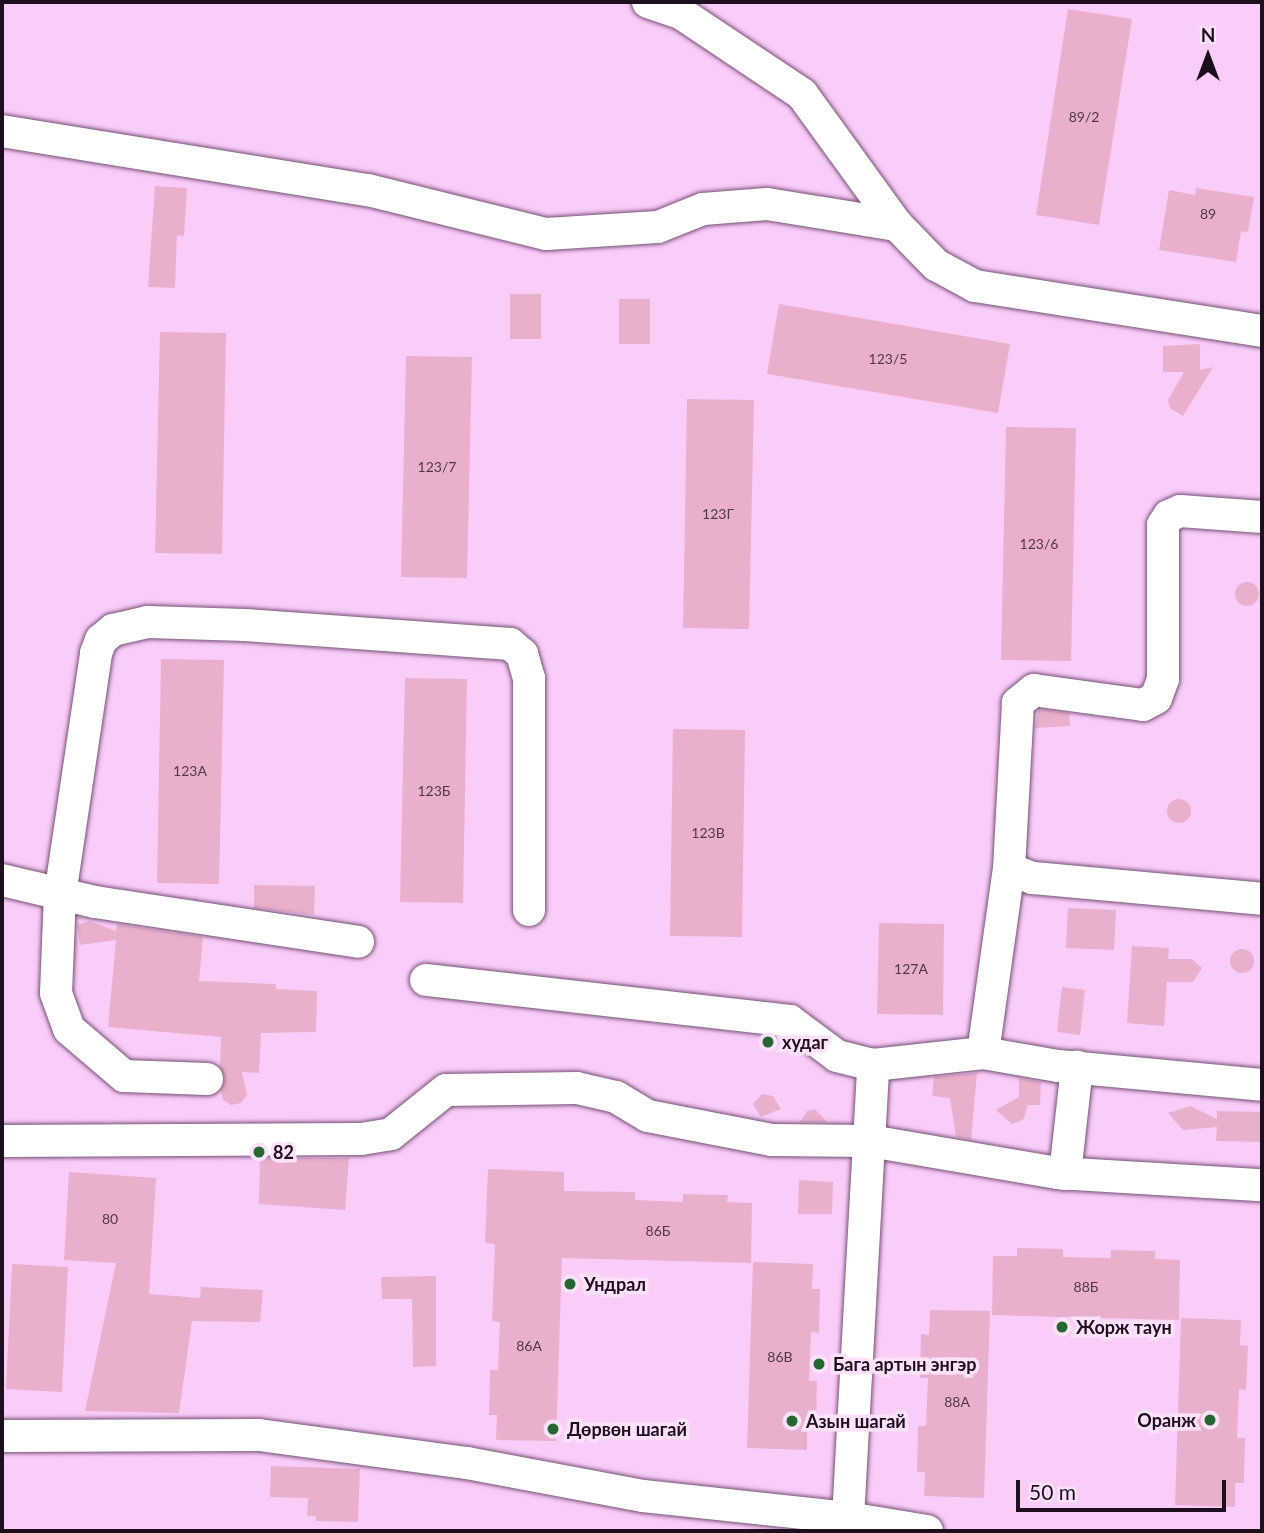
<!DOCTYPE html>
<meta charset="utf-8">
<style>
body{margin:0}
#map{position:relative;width:1264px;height:1533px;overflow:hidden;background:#facdf9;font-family:Lato,sans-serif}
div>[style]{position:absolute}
.building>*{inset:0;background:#e9b0ce}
.round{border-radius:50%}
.roads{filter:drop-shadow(0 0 2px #765076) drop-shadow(0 0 2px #765076)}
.street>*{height:32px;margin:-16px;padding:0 16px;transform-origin:16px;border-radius:16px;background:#fff}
.dots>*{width:19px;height:19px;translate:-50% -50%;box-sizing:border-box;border:4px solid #fce1fb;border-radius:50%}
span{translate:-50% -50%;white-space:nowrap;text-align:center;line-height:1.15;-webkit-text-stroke:7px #fce1fb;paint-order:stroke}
.number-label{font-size:14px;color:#51374a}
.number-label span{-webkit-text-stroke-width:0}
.poi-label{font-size:18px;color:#1e0f1e;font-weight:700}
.left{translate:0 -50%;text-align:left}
.right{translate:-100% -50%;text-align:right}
.frame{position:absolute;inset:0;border:4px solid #1e0f1e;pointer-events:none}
.north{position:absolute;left:1173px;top:21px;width:70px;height:70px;-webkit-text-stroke:5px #fce1fb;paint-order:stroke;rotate:0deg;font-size:19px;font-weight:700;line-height:28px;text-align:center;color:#1e0f1e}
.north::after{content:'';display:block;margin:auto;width:24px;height:32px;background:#1e0f1e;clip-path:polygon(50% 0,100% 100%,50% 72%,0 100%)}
.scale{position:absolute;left:1016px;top:1480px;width:210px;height:32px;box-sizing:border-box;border:4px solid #1e0f1e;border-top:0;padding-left:9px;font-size:21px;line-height:24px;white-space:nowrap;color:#1e0f1e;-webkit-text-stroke:5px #fce1fb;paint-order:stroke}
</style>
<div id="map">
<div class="building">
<div style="clip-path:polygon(1068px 9px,1132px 19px,1099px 225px,1036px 215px)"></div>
<div style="clip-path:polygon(155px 186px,187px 188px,184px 236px,177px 235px,175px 288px,148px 287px)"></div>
<div style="clip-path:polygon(1196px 188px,1254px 197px,1248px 232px,1241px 231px,1236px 262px,1159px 250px,1169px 190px,1195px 195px)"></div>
<div style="clip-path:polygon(510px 294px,541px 294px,541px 339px,510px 339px)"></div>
<div style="clip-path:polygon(619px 299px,650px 299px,650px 344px,619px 344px)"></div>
<div style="clip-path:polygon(779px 304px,1010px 344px,998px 413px,767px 374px)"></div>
<div style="clip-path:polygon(160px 332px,226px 333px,222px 554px,155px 553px)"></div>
<div style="clip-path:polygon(1200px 344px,1200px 370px,1213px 367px,1183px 416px,1170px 408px,1168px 400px,1184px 372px,1163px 372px,1163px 346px)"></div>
<div style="clip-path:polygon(406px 356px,472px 357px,467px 578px,401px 577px)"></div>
<div style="clip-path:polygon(687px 399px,754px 400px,749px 629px,683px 628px)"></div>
<div style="clip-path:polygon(1006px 427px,1076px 428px,1071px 661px,1001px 660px)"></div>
<div class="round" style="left:1235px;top:582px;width:24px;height:24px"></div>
<div style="clip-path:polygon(161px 659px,224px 660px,219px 884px,157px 883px)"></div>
<div style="clip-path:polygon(405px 678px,467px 679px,463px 903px,400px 902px)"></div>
<div style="clip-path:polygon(1039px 709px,1069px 713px,1070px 726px,1035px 728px)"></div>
<div style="clip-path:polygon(673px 729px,745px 730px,742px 937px,670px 936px)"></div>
<div class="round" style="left:1167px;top:799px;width:24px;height:24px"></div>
<div style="clip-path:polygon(254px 885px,315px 886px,314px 915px,254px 908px)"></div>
<div style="clip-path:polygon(1068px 908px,1116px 910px,1114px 950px,1066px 948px)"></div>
<div style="clip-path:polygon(89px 921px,116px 931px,117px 924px,203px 937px,199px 981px,276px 984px,276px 989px,317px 991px,316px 1032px,261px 1033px,259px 1073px,242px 1072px,247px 1095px,241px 1103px,231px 1105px,223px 1100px,221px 1090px,225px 1079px,220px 1066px,221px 1037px,108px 1027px,116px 940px,80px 945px,77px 925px)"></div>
<div style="clip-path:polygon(879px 923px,944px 924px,943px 1015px,877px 1014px)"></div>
<div style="clip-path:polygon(1132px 946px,1169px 948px,1168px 959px,1192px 959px,1202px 968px,1193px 982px,1167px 982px,1164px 1026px,1127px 1023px)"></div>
<div class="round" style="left:1230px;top:949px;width:24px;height:24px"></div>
<div style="clip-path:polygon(1062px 987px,1085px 990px,1080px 1035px,1057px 1032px)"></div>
<div style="clip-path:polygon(977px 1073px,971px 1140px,956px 1137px,950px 1098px,932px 1096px,934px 1077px)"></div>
<div style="clip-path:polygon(1019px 1078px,1041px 1082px,1040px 1105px,1028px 1105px,1023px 1120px,1012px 1124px,996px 1110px,1019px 1097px)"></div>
<div style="clip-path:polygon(762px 1094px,773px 1096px,781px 1109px,761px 1117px,753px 1104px)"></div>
<div style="clip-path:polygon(1190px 1106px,1217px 1119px,1217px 1111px,1262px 1112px,1262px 1142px,1216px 1141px,1217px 1127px,1183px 1130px,1168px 1113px)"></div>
<div style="clip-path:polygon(815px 1109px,827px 1122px,800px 1122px,807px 1111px)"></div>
<div style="clip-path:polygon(260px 1158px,349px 1158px,345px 1210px,259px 1204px)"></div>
<div style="clip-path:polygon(488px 1169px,564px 1172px,564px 1191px,635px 1192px,635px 1200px,683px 1202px,683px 1194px,728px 1195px,727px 1202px,752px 1203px,751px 1263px,562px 1258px,556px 1441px,496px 1440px,497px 1415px,489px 1415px,490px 1370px,498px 1370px,500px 1322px,492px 1321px,495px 1244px,485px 1243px)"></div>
<div style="clip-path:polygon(69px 1172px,156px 1178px,149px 1294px,200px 1298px,201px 1287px,263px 1290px,260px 1322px,192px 1321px,179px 1413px,85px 1411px,116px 1263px,64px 1260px)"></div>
<div style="clip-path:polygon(799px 1180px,833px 1182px,832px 1214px,798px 1214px)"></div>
<div style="clip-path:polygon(1017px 1248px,1063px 1249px,1063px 1257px,1111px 1258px,1111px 1250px,1155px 1251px,1155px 1259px,1180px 1260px,1179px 1320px,992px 1315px,993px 1256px,1017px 1256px)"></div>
<div style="clip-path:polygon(753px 1262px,813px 1264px,812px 1289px,820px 1289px,819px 1333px,811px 1332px,809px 1381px,817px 1381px,816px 1426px,807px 1426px,807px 1450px,747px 1448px)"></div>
<div style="clip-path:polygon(12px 1264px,68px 1267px,62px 1392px,6px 1389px)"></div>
<div style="clip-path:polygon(436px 1276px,436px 1366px,413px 1367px,412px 1299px,382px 1299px,381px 1277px)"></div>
<div style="clip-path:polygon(930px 1310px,990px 1311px,984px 1498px,924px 1496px,925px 1472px,917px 1472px,918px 1426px,926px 1426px,928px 1378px,920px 1378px,921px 1334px,929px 1335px)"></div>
<div style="clip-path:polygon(1181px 1318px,1241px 1320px,1240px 1345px,1248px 1346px,1246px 1390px,1239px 1389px,1237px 1438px,1245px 1438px,1244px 1483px,1235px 1483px,1235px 1507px,1175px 1505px)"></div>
<div style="clip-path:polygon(271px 1466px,360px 1469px,358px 1522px,316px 1521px,316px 1516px,307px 1516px,308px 1498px,270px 1497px)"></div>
</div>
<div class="roads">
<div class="street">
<div style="left:648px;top:2px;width:36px;rotate:19deg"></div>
<div style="left:682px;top:14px;width:144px;rotate:33.7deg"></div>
<div style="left:802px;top:94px;width:162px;rotate:54.1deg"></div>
<div style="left:897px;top:225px;width:56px;rotate:45.7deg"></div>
<div style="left:936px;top:265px;width:44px;rotate:28.3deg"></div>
<div style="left:975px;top:286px;width:291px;rotate:8.9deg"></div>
<div style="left:2px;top:131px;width:371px;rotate:9.2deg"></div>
<div style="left:368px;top:190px;width:183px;rotate:13.9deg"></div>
<div style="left:546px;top:234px;width:112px;rotate:-3.6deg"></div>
<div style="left:658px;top:227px;width:48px;rotate:-21.8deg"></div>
<div style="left:703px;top:209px;width:64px;rotate:-4.5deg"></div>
<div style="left:767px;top:204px;width:132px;rotate:9.2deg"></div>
<div style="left:1262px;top:517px;width:82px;rotate:-175.8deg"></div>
<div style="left:1180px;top:511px;width:12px;rotate:156deg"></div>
<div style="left:1169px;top:516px;width:11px;rotate:124deg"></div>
<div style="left:1163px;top:525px;width:154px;rotate:90deg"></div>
<div style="left:1163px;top:679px;width:20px;rotate:110deg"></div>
<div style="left:1156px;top:698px;width:15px;rotate:152deg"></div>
<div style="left:1143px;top:705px;width:110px;rotate:-172.2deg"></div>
<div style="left:1034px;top:690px;width:21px;rotate:141deg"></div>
<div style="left:1018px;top:703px;width:166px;rotate:93.1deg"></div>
<div style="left:1009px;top:869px;width:26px;rotate:21deg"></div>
<div style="left:1033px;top:878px;width:230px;rotate:5.2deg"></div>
<div style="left:2px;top:880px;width:96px;rotate:13.3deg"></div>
<div style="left:95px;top:902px;width:266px;rotate:8.6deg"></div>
<div style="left:426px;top:980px;width:366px;rotate:6.4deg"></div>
<div style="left:790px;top:1021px;width:59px;rotate:36.7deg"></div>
<div style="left:837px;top:1056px;width:37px;rotate:14deg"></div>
<div style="left:983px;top:1053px;width:186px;rotate:-82deg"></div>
<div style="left:207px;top:1079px;width:83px;rotate:-177.9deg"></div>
<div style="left:124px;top:1076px;width:72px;rotate:-139.5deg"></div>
<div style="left:69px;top:1029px;width:38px;rotate:-110deg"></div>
<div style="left:56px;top:993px;width:98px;rotate:-87.7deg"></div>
<div style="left:60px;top:895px;width:245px;rotate:-81.5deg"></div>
<div style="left:96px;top:653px;width:14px;rotate:-69deg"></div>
<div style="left:101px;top:640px;width:16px;rotate:-40deg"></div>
<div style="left:113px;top:630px;width:36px;rotate:-13deg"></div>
<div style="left:148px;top:622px;width:97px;rotate:1.8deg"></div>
<div style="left:245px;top:625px;width:266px;rotate:4.1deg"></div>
<div style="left:510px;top:644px;width:16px;rotate:40deg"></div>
<div style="left:522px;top:654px;width:25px;rotate:74deg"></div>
<div style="left:529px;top:678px;width:232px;rotate:90deg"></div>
<div style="left:2px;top:1141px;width:359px;rotate:-0.3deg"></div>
<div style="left:361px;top:1139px;width:30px;rotate:-9deg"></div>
<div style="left:391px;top:1134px;width:70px;rotate:-38.7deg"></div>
<div style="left:446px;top:1090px;width:131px;rotate:-0.9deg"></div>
<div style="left:577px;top:1088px;width:40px;rotate:13deg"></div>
<div style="left:616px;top:1097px;width:37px;rotate:31deg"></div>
<div style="left:648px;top:1116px;width:126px;rotate:11deg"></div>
<div style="left:772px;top:1140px;width:98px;rotate:0.6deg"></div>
<div style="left:870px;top:1141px;width:190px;rotate:9.7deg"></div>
<div style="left:1057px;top:1173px;width:205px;rotate:3.4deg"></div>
<div style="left:1065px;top:1174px;width:108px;rotate:-83.6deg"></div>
<div style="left:2px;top:1436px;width:257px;rotate:-0.2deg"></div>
<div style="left:259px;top:1435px;width:210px;rotate:7.7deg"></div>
<div style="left:467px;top:1463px;width:179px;rotate:10.6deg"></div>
<div style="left:643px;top:1496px;width:206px;rotate:6.1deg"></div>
<div style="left:848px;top:1518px;width:80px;rotate:9.3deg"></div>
<div style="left:848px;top:1518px;width:454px;rotate:-86.8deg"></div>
<div style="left:873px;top:1065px;width:111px;rotate:-6.2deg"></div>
<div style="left:983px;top:1053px;width:76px;rotate:9.8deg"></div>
<div style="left:1058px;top:1066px;width:205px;rotate:5.3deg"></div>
</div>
</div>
<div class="dots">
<div style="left:768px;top:1042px;background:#266731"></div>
<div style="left:259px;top:1152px;background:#266731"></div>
<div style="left:570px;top:1284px;background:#266731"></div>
<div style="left:1062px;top:1327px;background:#266731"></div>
<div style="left:819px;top:1364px;background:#266731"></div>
<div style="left:1210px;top:1420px;background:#266731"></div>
<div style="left:792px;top:1421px;background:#266731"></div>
<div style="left:553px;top:1429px;background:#266731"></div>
</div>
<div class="number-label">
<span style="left:1084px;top:117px">89/2</span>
<span style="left:1208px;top:214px">89</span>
<span style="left:888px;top:359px">123/5</span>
<span style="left:437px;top:467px">123/7</span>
<span style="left:718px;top:514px">123Г</span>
<span style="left:1039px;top:544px">123/6</span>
<span style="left:190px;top:771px">123А</span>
<span style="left:434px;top:791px">123Б</span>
<span style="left:708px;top:833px">123В</span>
<span style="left:911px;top:969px">127А</span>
<span style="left:110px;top:1219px">80</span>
<span style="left:658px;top:1231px">86Б</span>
<span style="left:1086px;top:1287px">88Б</span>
<span style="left:529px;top:1346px">86А</span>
<span style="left:780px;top:1357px">86В</span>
<span style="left:957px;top:1402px">88А</span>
</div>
<div class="poi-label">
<span class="left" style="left:782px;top:1042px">худаг</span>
<span class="left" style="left:273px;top:1152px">82</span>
<span class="left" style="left:584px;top:1284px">Ундрал</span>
<span class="left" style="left:1076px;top:1327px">Жорж таун</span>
<span class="left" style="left:833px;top:1364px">Бага артын энгэр</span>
<span class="right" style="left:1196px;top:1420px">Оранж</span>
<span class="left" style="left:806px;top:1421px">Азын шагай</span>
<span class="left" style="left:567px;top:1429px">Дөрвөн шагай</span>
</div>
<div class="frame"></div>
<div class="north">N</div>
<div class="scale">50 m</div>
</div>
